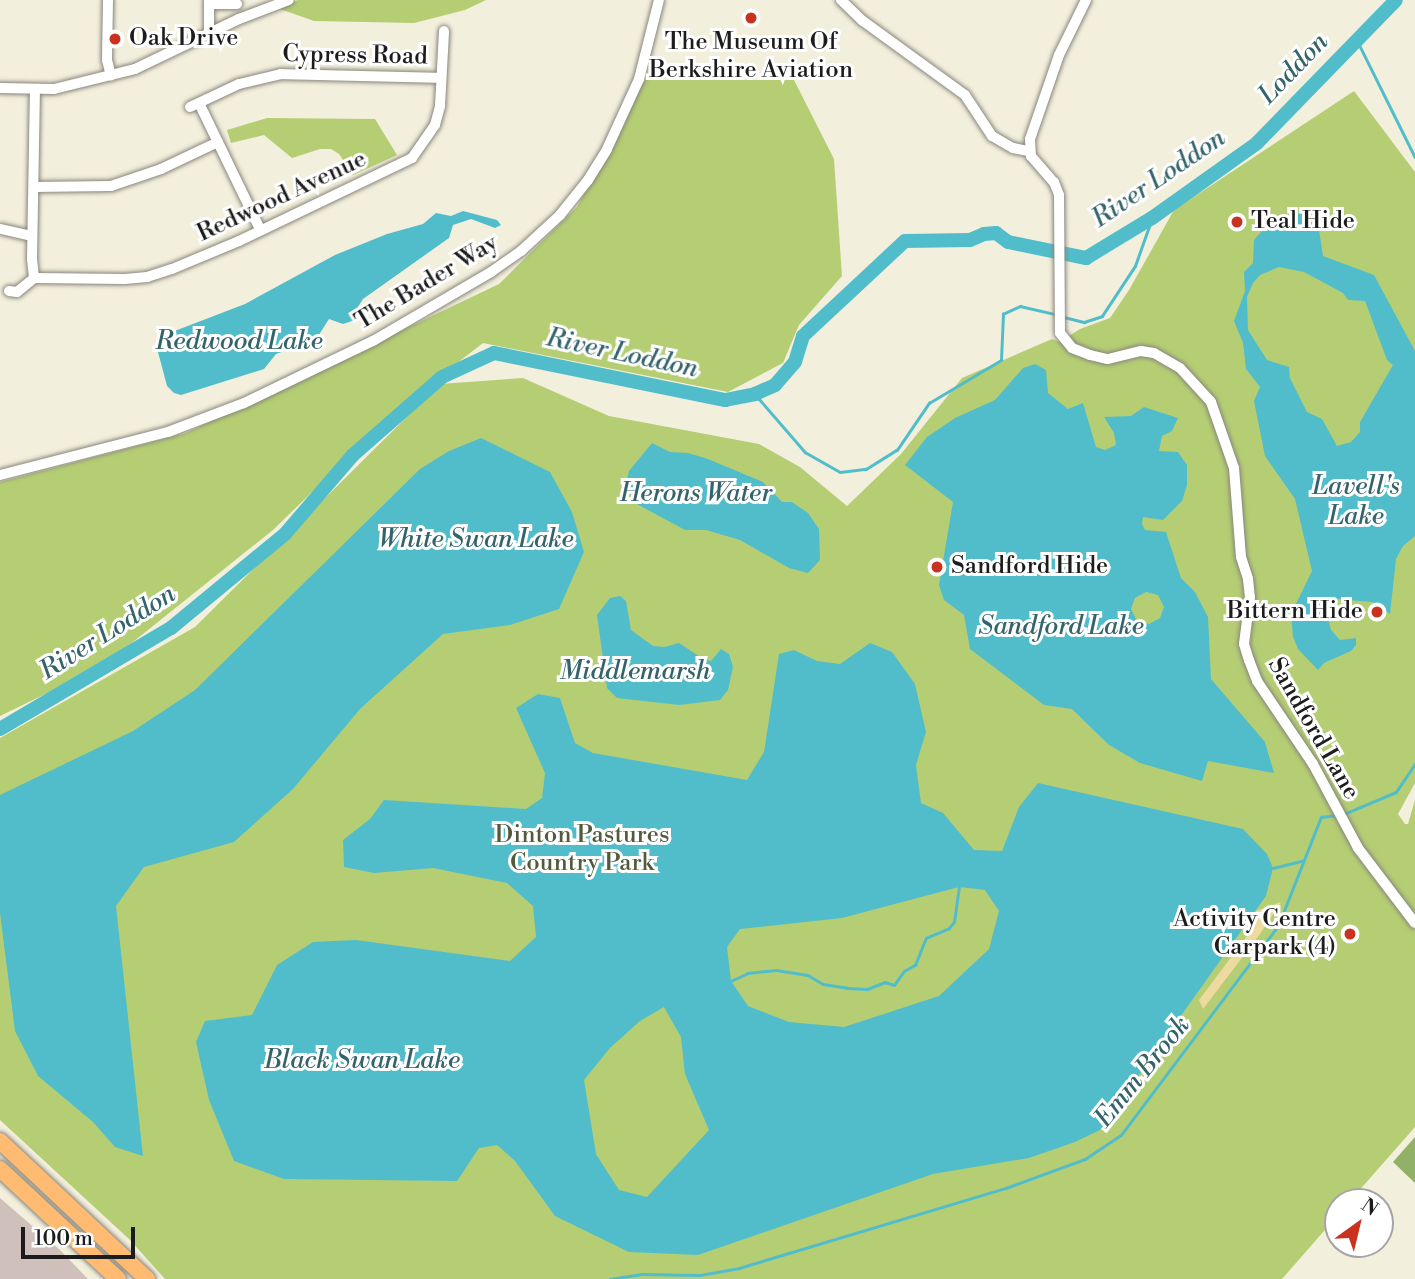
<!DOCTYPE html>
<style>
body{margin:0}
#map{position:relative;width:1415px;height:1279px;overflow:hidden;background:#f3efdd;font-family:"Libre Bodoni",serif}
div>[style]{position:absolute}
.industrial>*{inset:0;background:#d0c0bc}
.green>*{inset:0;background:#b5ce74}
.forest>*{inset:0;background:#90b166}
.sand>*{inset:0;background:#eeda9e}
.water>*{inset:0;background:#51bdcb}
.stream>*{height:2.5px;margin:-1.25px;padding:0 1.25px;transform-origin:1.25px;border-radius:1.25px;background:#51bdcb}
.river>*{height:14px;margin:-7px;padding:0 7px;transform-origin:7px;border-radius:7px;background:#51bdcb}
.roads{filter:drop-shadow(0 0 2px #88867c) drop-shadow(0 0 2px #88867c)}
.minor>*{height:10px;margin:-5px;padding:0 5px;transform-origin:5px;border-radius:5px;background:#fff}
.highway>*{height:16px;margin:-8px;padding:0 8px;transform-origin:8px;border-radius:8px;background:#ffbb71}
.dots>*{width:19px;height:19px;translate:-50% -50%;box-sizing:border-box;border:4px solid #fff;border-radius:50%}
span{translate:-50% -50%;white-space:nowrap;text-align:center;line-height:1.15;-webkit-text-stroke:6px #fff;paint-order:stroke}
.poi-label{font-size:24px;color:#1c1c1c}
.left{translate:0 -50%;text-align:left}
.right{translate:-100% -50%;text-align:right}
.street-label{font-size:24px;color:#1c1c1c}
.park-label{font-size:24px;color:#525a3b}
.water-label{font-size:26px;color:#34646b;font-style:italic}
.north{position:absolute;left:1324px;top:1188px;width:70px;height:70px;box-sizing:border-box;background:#fff;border:2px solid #a4a4a4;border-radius:50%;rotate:34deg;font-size:19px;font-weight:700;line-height:28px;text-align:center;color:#1c1c1c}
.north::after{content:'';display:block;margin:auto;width:24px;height:32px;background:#c8321e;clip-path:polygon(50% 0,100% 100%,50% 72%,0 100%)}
.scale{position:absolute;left:21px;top:1227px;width:114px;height:32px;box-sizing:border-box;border:4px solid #1c1c1c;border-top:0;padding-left:9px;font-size:21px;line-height:24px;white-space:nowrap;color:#1c1c1c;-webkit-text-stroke:5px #fff;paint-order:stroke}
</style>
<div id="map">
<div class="industrial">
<div style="clip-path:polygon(0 1198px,60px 1250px,88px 1279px,0 1279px)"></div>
</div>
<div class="green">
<div style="clip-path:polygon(298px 0,486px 0,465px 10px,414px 23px,314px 21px,280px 9px)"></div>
<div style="clip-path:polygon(645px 80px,794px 80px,834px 159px,842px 276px,799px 325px,783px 363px,728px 392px,483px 343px,396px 410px,273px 530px,128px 646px,60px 687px,0 716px,0 482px,186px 433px,499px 284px,577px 207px)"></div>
<div style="clip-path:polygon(1354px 91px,1415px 172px,1415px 783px,1398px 814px,1405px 824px,1408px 824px,1415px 800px,1415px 1127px,1349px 1202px,1338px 1202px,1338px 1215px,1282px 1279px,165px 1279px,130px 1240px,0 1120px,0 738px,195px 627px,440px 384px,523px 378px,609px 416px,759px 444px,800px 467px,847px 506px,901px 454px,962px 378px,1052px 339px,1060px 342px,1080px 329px,1110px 318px,1129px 290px,1174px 210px)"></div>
<div style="clip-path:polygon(267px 118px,375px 119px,397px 155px,353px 175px,339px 154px,331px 149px,320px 149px,292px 158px,264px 135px,231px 143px,227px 130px)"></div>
</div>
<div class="forest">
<div style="clip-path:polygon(1415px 1137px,1415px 1183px,1393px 1162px)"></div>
</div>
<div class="sand">
<div style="clip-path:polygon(1281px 902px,1260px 934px,1203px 1009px,1199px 1000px,1250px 932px,1256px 911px)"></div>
</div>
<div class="water">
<div style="clip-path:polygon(463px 211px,497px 220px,501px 225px,495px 228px,471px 219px,453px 225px,449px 238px,363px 299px,356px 310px,355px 320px,343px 324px,329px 319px,317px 338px,294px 342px,290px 349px,276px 354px,264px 369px,181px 395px,174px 393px,167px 386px,158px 352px,153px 348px,159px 348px,162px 338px,172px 332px,245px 304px,335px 255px,387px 234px,423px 224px,436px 213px,451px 216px)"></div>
<div style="clip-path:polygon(evenodd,1301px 213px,1310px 215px,1318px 223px,1323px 256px,1374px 275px,1415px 351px,1415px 536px,1403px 546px,1396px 559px,1390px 614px,1372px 602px,1336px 599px,1328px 619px,1331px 630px,1340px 640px,1356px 638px,1356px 645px,1351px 651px,1324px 663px,1318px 670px,1298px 649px,1293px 637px,1291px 614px,1312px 571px,1295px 499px,1265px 456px,1254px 401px,1260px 387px,1246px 369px,1243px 343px,1234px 321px,1245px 291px,1244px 272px,1253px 263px,1254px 240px,1268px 224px,1301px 213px,1279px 267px,1304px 272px,1343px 293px,1348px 300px,1365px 301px,1387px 360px,1393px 365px,1360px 422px,1360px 432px,1351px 442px,1337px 446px,1322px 419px,1307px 412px,1290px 378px,1289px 367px,1267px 360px,1248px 330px,1247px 297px,1253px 283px,1260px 275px,1279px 267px)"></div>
<div style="clip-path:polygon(evenodd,1035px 364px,1046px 370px,1048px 393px,1068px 409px,1083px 403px,1096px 447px,1105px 450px,1116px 445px,1114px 433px,1104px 417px,1131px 416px,1144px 407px,1178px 418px,1172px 431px,1162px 436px,1159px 451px,1178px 452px,1187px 465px,1187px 485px,1182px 501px,1163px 520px,1143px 517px,1142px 524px,1145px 530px,1166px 532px,1181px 578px,1195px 592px,1208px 617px,1211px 679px,1265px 742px,1274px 773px,1208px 761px,1202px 781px,1140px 763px,1109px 745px,1072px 709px,1044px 705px,970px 649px,964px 615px,944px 600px,939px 585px,953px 502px,905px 465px,927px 437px,955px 418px,995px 400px,1023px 368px,1035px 364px,1146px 592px,1158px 595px,1164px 607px,1160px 618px,1149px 624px,1136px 619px,1131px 609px,1135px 598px,1146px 592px)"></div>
<div style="clip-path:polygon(481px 438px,550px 472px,572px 512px,584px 552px,559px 609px,510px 625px,443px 634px,360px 709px,293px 789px,234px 842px,144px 867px,116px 906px,143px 1156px,115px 1147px,93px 1122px,38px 1076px,15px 1031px,0 913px,0 795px,133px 731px,195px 690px,420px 469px,449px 451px)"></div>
<div style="clip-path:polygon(652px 443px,670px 452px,688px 453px,708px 459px,763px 482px,782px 502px,792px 502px,808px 513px,819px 529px,820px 560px,808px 573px,789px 568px,740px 540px,706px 530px,685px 530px,635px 503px,626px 483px,629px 471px)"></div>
<div style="clip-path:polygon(620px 596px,626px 601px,631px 630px,653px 646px,664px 647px,679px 643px,703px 659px,711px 661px,721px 649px,729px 654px,733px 667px,728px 690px,720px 700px,679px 705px,617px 698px,607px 688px,597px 615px,610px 598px)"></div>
<div style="clip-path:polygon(evenodd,870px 643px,892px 652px,915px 684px,926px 732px,916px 765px,921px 803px,943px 813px,974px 850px,1002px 851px,1019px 807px,1038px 783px,1243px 829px,1267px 854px,1273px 868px,1266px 896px,1100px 1130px,1075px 1142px,1029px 1158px,933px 1174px,698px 1255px,629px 1252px,555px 1216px,515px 1161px,497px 1145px,479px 1148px,457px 1181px,284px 1179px,234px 1161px,209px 1100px,196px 1042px,205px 1021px,252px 1015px,277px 965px,313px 942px,356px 940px,510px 961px,536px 937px,533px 906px,507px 883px,433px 868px,374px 873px,344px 867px,343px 840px,370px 819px,384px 800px,526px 809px,542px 798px,545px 773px,516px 708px,538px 694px,560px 698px,575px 743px,593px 753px,747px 780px,764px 752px,779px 654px,794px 650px,817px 661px,840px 664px,870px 643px,959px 887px,985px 890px,999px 911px,989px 949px,939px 996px,844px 1027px,789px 1022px,748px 1006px,731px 981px,727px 947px,740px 929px,842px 918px,959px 887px,870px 643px,664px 1007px,681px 1037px,685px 1074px,709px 1130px,647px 1197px,619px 1190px,596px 1154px,584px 1080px,610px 1048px,640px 1021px,664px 1007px)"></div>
</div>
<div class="stream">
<div style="left:1358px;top:42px;width:128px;rotate:63.6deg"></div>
<div style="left:1064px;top:317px;width:21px;rotate:14deg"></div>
<div style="left:1084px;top:322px;width:19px;rotate:-18deg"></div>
<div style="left:1102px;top:316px;width:60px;rotate:-56.6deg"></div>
<div style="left:1135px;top:266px;width:51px;rotate:-70.5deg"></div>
<div style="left:755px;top:394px;width:77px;rotate:49.2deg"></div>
<div style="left:805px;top:452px;width:40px;rotate:29.7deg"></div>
<div style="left:840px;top:472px;width:26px;rotate:-7deg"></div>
<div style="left:866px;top:469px;width:36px;rotate:-32deg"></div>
<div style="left:897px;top:450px;width:57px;rotate:-55.8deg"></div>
<div style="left:929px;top:403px;width:84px;rotate:-30.8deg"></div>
<div style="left:1001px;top:360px;width:46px;rotate:-87.5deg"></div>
<div style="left:1003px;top:314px;width:19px;rotate:-25deg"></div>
<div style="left:1020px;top:306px;width:39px;rotate:13deg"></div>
<div style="left:1344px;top:814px;width:56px;rotate:-22.9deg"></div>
<div style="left:1396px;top:792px;width:34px;rotate:-56deg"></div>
<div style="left:1273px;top:868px;width:30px;rotate:-14deg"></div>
<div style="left:731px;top:981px;width:19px;rotate:-25deg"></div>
<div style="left:748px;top:973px;width:28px;rotate:-6deg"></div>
<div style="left:776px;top:970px;width:32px;rotate:9deg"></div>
<div style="left:808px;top:975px;width:17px;rotate:31deg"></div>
<div style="left:823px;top:984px;width:24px;rotate:9deg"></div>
<div style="left:847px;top:988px;width:20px;rotate:3deg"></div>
<div style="left:867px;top:989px;width:19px;rotate:-21deg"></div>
<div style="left:885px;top:982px;width:9px;rotate:18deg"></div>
<div style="left:894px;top:985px;width:17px;rotate:-54deg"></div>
<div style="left:904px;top:971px;width:13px;rotate:-29deg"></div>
<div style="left:915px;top:965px;width:29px;rotate:-68deg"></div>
<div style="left:926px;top:938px;width:25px;rotate:-23deg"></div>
<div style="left:949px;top:928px;width:8px;rotate:-50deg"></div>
<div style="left:954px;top:922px;width:35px;rotate:-82deg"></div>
<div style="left:610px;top:1279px;width:32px;rotate:-9deg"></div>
<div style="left:642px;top:1274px;width:58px;rotate:1deg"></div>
<div style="left:700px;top:1275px;width:40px;rotate:-10deg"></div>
<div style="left:739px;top:1268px;width:279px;rotate:-16.7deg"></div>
<div style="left:1006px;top:1188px;width:84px;rotate:-20.2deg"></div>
<div style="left:1085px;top:1159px;width:43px;rotate:-33.7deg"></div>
<div style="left:1121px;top:1135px;width:261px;rotate:-53.1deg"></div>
<div style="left:1278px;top:926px;width:117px;rotate:-68.5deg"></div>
<div style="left:1321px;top:817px;width:16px;rotate:-7deg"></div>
</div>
<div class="river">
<div style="left:0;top:729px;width:199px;rotate:-30.6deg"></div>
<div style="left:171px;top:628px;width:148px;rotate:-39.5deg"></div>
<div style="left:285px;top:534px;width:104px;rotate:-49.3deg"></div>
<div style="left:353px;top:455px;width:118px;rotate:-41.2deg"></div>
<div style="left:442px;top:377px;width:57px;rotate:-24.8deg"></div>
<div style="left:494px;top:353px;width:236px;rotate:11.5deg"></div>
<div style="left:725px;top:400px;width:31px;rotate:-11deg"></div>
<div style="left:755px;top:394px;width:22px;rotate:-24deg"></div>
<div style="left:775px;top:385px;width:30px;rotate:-49deg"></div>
<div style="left:795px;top:362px;width:27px;rotate:-73deg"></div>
<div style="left:803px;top:336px;width:139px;rotate:-43deg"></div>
<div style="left:905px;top:241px;width:65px;rotate:-0.9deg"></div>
<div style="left:970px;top:240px;width:15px;rotate:-23deg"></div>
<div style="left:984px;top:234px;width:12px;rotate:-5deg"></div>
<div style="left:996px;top:233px;width:15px;rotate:37deg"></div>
<div style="left:1008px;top:242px;width:80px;rotate:11.6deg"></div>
<div style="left:1086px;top:258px;width:77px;rotate:-31.2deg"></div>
<div style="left:1152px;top:218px;width:129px;rotate:-35.5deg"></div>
<div style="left:1257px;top:143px;width:199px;rotate:-45.8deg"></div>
</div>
<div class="roads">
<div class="minor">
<div style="left:108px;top:0;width:60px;rotate:91deg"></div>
<div style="left:107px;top:60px;width:16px;rotate:76deg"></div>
<div style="left:841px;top:0;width:30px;rotate:44deg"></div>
<div style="left:863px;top:21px;width:126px;rotate:36deg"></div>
<div style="left:965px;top:95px;width:49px;rotate:56.6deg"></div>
<div style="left:992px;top:136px;width:24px;rotate:30deg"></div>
<div style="left:1013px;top:148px;width:16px;rotate:11deg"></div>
<div style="left:1086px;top:0;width:61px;rotate:116.1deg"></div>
<div style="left:1059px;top:55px;width:89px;rotate:109deg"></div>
<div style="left:1030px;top:139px;width:17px;rotate:87deg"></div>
<div style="left:1031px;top:156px;width:35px;rotate:49deg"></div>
<div style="left:1054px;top:182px;width:14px;rotate:69deg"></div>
<div style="left:1059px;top:195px;width:138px;rotate:89.6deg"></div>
<div style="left:1060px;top:333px;width:19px;rotate:51deg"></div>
<div style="left:1072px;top:348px;width:19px;rotate:21deg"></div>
<div style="left:1090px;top:355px;width:18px;rotate:13deg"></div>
<div style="left:1108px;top:359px;width:34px;rotate:-14deg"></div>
<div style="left:1141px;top:351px;width:13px;rotate:9deg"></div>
<div style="left:1154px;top:353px;width:30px;rotate:30deg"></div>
<div style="left:1180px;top:368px;width:46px;rotate:47.6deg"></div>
<div style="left:1211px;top:402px;width:70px;rotate:70.8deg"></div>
<div style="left:1234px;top:468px;width:89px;rotate:85.5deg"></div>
<div style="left:1241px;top:557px;width:23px;rotate:72deg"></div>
<div style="left:1248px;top:579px;width:18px;rotate:84deg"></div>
<div style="left:1250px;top:597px;width:47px;rotate:97.3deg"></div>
<div style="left:1244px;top:644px;width:17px;rotate:73deg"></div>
<div style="left:1249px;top:660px;width:22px;rotate:69deg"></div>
<div style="left:1257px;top:681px;width:100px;rotate:56deg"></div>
<div style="left:1313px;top:764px;width:95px;rotate:61.8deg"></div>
<div style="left:1358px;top:848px;width:94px;rotate:52.8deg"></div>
<div style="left:209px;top:4px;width:28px"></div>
<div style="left:209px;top:33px;width:33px;rotate:-90deg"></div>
<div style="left:0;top:88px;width:54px;rotate:1.1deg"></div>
<div style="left:54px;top:89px;width:83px;rotate:-13.9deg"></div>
<div style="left:135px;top:69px;width:115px;rotate:-25.7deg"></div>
<div style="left:239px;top:19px;width:53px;rotate:-20.8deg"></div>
<div style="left:199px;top:103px;width:140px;rotate:64.2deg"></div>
<div style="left:190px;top:107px;width:54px;rotate:-25.1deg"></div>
<div style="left:239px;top:84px;width:43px;rotate:-13.4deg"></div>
<div style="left:281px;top:74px;width:160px;rotate:1.4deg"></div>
<div style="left:34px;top:187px;width:77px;rotate:-0.7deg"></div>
<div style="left:111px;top:186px;width:53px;rotate:-18.8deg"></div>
<div style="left:161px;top:169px;width:63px;rotate:-25.3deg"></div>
<div style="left:1px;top:229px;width:32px;rotate:13deg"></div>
<div style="left:34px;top:278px;width:91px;rotate:0.6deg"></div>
<div style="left:125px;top:279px;width:22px;rotate:-5deg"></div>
<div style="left:147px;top:277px;width:26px;rotate:-18deg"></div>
<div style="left:172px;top:269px;width:73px;rotate:-22.7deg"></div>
<div style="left:239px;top:241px;width:192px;rotate:-25.6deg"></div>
<div style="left:412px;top:158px;width:40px;rotate:-55.1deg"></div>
<div style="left:435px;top:125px;width:20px;rotate:-75deg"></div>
<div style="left:440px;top:106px;width:75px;rotate:-86.9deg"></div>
<div style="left:9px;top:291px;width:8px;rotate:7deg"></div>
<div style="left:17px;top:292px;width:22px;rotate:-39deg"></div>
<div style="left:34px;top:278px;width:19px;rotate:-96deg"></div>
<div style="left:32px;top:259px;width:168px;rotate:-89deg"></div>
<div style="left:0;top:475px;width:173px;rotate:-14.4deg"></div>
<div style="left:168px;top:432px;width:81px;rotate:-20.9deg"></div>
<div style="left:244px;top:403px;width:143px;rotate:-25.7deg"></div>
<div style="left:373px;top:341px;width:137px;rotate:-30.3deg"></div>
<div style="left:491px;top:272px;width:37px;rotate:-35deg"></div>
<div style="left:521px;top:251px;width:53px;rotate:-42.7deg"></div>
<div style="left:560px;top:215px;width:45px;rotate:-51.3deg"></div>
<div style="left:588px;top:180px;width:36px;rotate:-58deg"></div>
<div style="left:607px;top:149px;width:77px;rotate:-65.4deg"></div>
<div style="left:639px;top:79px;width:81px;rotate:-75.8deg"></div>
</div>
<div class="highway">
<div style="left:0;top:1141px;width:202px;rotate:43.2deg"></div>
<div style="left:0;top:1169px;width:161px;rotate:43deg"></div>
</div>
</div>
<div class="dots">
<div style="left:751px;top:18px;background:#c8321e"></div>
<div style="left:115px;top:39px;background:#c8321e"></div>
<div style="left:1237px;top:222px;background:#c8321e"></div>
<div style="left:937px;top:567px;background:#c8321e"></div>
<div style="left:1377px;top:612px;background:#c8321e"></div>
<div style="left:1350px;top:934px;background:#c8321e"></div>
</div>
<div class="poi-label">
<span class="left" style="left:129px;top:39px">Oak Drive</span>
<span style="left:751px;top:57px">The Museum Of<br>Berkshire Aviation</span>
<span class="left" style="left:1251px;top:222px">Teal Hide</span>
<span class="left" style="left:951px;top:567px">Sandford Hide</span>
<span class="right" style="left:1363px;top:612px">Bittern Hide</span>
<span class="right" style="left:1336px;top:934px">Activity Centre<br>Carpark (4)</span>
</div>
<div class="street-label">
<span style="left:355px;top:56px;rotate:1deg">Cypress Road</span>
<span style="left:282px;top:197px;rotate:-25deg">Redwood Avenue</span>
<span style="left:427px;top:283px;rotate:-31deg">The Bader Way</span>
<span style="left:1313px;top:729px;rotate:60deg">Sandford Lane</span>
</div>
<div class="park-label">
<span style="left:582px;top:850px">Dinton Pastures<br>Country Park</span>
</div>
<div class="water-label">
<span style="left:1294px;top:69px;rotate:-46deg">Loddon</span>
<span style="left:1159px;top:179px;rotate:-34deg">River Loddon</span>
<span style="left:239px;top:342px">Redwood Lake</span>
<span style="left:622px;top:354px;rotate:12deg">River Loddon</span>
<span style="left:1356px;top:502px">Lavell's<br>Lake</span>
<span style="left:696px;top:494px">Herons Water</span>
<span style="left:476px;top:540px">White Swan Lake</span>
<span style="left:1061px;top:627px">Sandford Lake</span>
<span style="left:108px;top:633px;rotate:-32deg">River Loddon</span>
<span style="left:635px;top:672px">Middlemarsh</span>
<span style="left:362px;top:1061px">Black Swan Lake</span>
<span style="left:1143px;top:1072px;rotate:-51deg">Emm Brook</span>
</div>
<div class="north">N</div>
<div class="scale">100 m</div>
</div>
